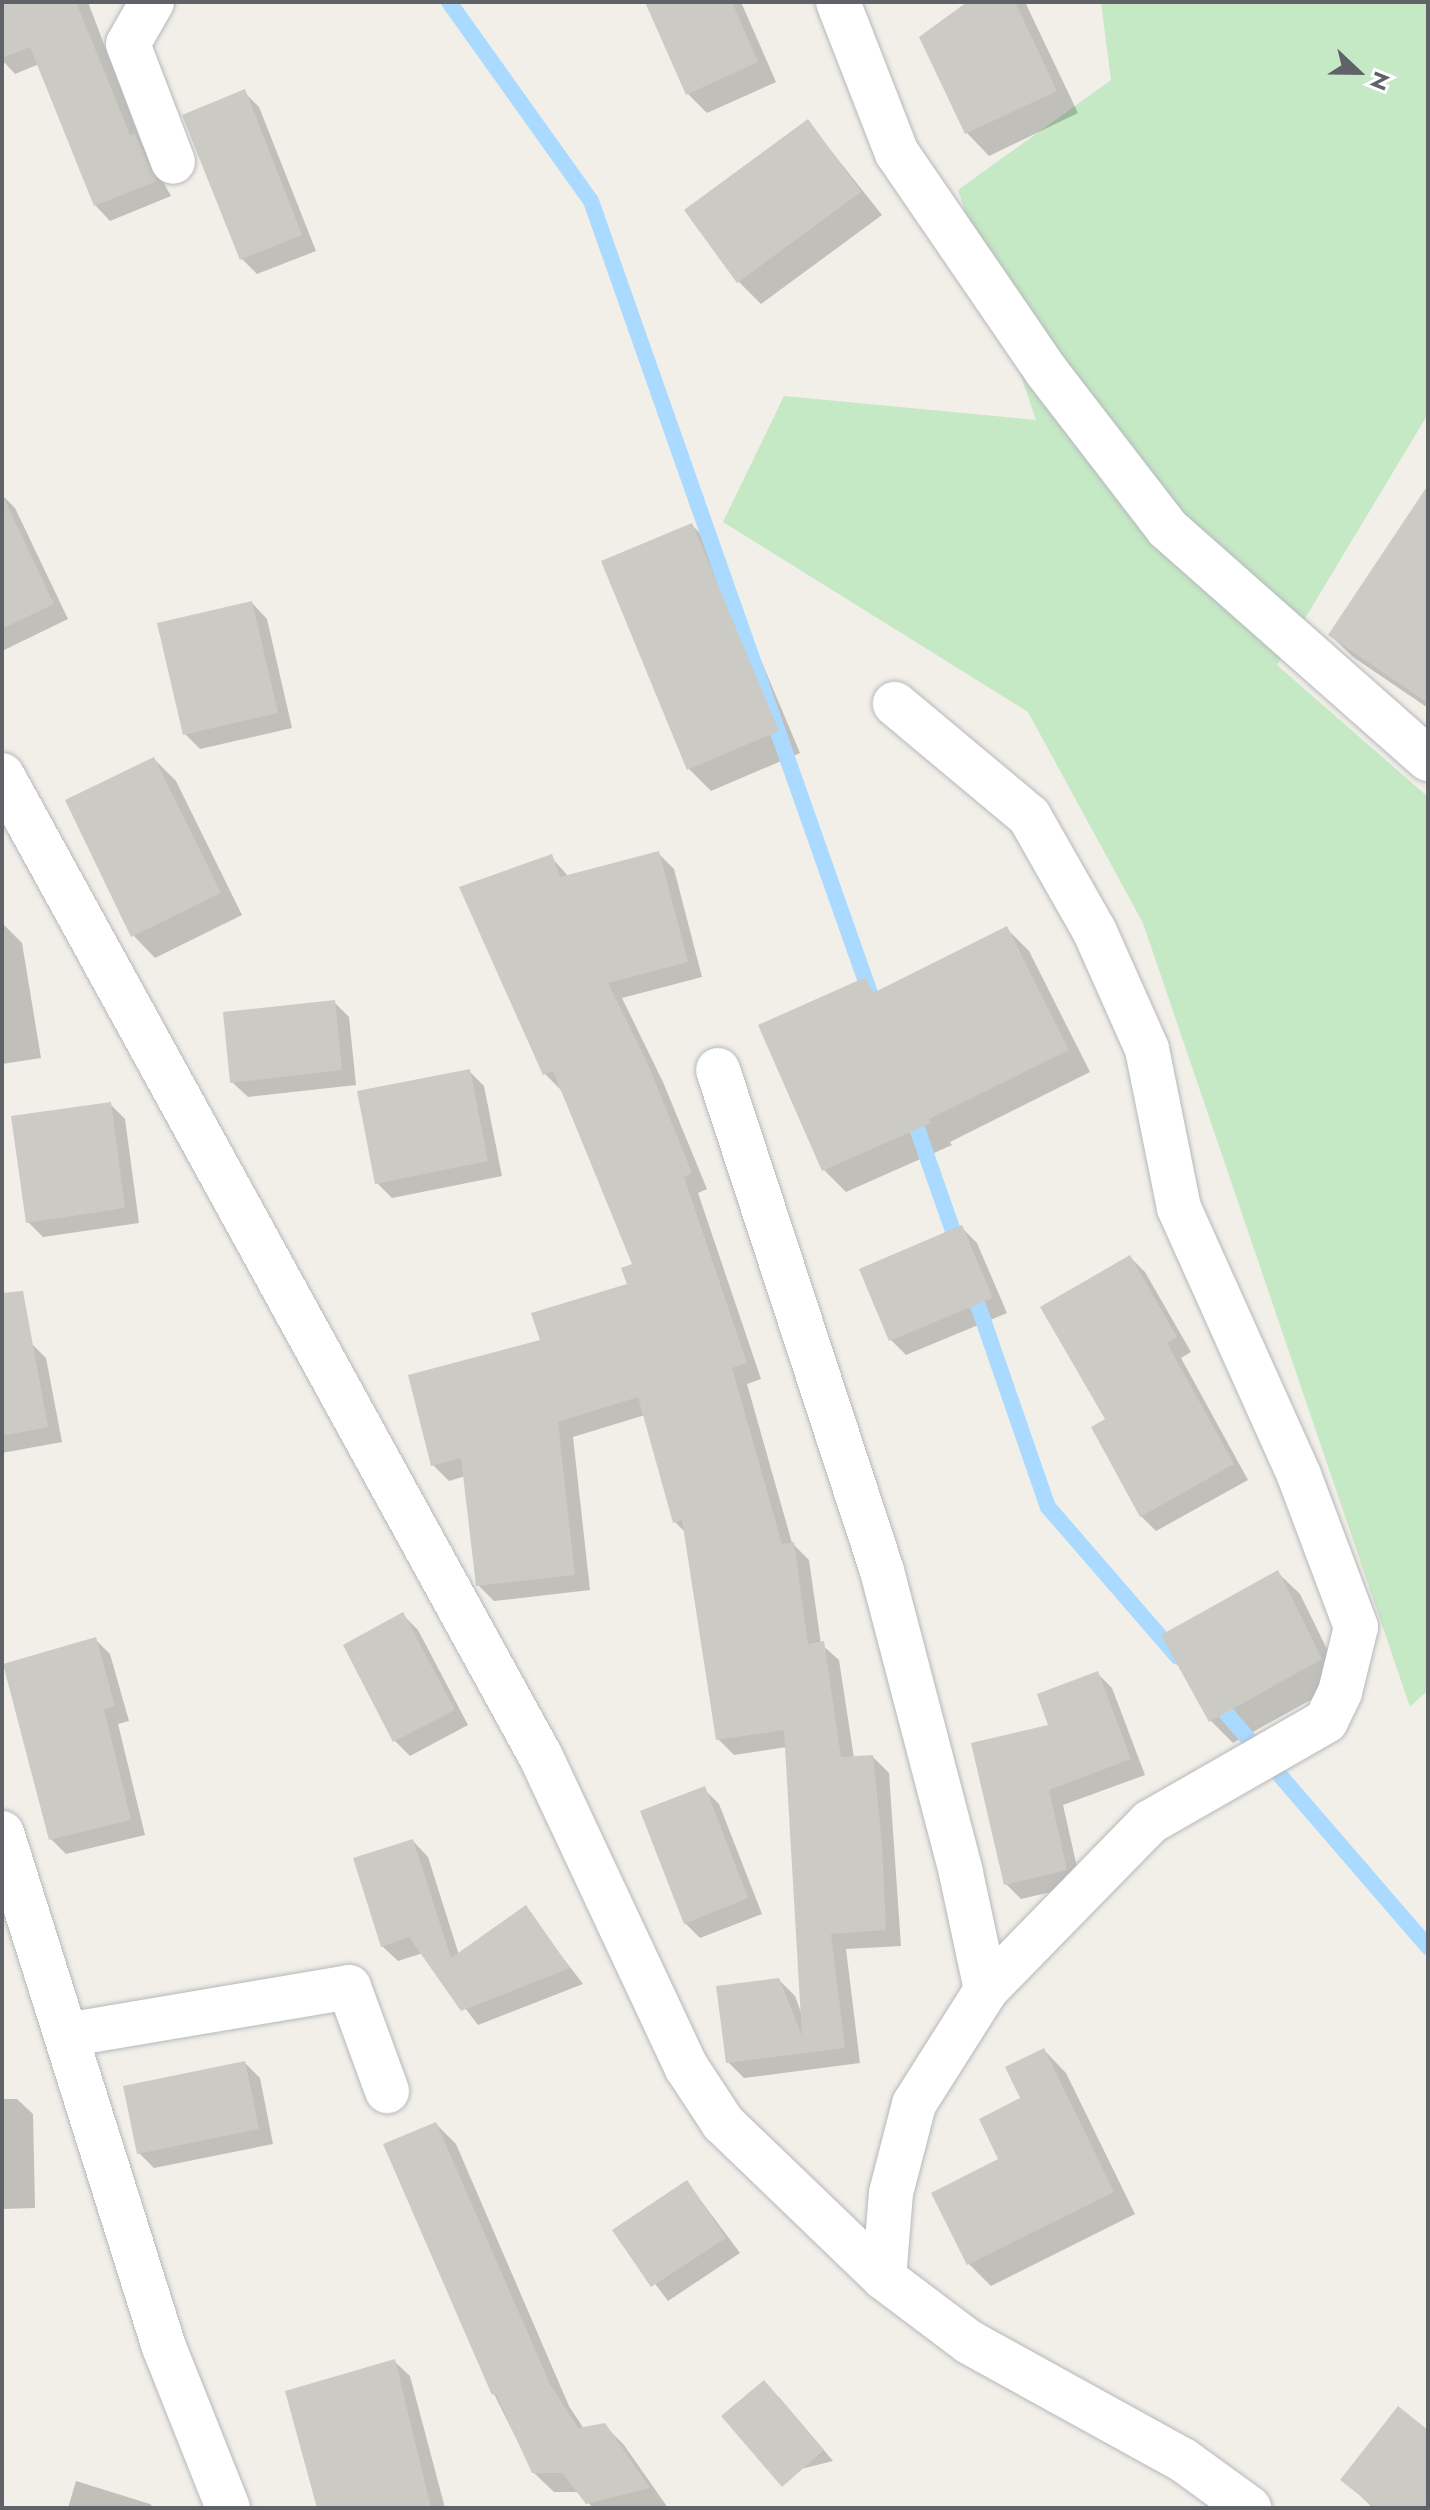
<!DOCTYPE html>
<style>
body{margin:0}
#map{position:relative;width:1430px;height:2510px;overflow:hidden;background:#f1efe8;font-family:Jost,sans-serif}
div>[style]{position:absolute}
.green>*{inset:0;background:#c5e8c5}
.shadow>*{inset:0;background:#0003}
.stream>*{height:16px;margin:-8px;padding:0 8px;transform-origin:8px;border-radius:8px;background:#aadaff}
.building>*{inset:0;background:#cccac5}
.roads{filter:drop-shadow(0 0 2px #b5b8bc) drop-shadow(0 0 2px #b5b8bc)}
.minor>*{height:44px;margin:-22px;padding:0 22px;transform-origin:22px;border-radius:22px;background:#fff}
span{translate:-50% -50%;white-space:nowrap;text-align:center;line-height:1.15;-webkit-text-stroke:7px #fff;paint-order:stroke}
.frame{position:absolute;inset:0;border:4px solid #5f6368;pointer-events:none}
.north{position:absolute;left:1318px;top:32px;width:80px;height:80px;-webkit-text-stroke:6px #fff;paint-order:stroke;rotate:112deg;font-size:22px;font-weight:700;line-height:32px;text-align:center;color:#5f6368}
.north::after{content:'';display:block;margin:auto;width:28px;height:36px;background:#5f6368;clip-path:polygon(50% 0,100% 100%,50% 72%,0 100%)}
</style>
<div id="map">
<div class="green">
<div style="clip-path:polygon(1101px 2px,1428px 2px,1428px 414px,1277px 665px,1428px 797px,1428px 1690px,1410px 1707px,1143px 923px,1028px 712px,723px 522px,784px 396px,1036px 420px,958px 190px,1111px 80px)"></div>
</div>
<div class="shadow">
<div style="clip-path:polygon(2px 2px,88px 2px,141px 142px,171px 196px,110px 221px,95px 205px,39px 64px,15px 74px,2px 60px)"></div>
<div style="clip-path:polygon(648px 2px,741px 2px,776px 82px,707px 113px,688px 94px)"></div>
<div style="clip-path:polygon(970px 2px,1025px 2px,1078px 113px,989px 156px,967px 133px,921px 38px)"></div>
<div style="clip-path:polygon(244px 92px,259px 107px,316px 251px,257px 274px,242px 259px)"></div>
<div style="clip-path:polygon(813px 128px,882px 215px,761px 304px,739px 282px)"></div>
<div style="clip-path:polygon(2px 495px,15px 508px,68px 619px,2px 651px)"></div>
<div style="clip-path:polygon(692px 525px,714px 548px,800px 753px,711px 791px,689px 769px)"></div>
<div style="clip-path:polygon(1428px 540px,1428px 708px,1353px 657px,1330px 635px)"></div>
<div style="clip-path:polygon(252px 603px,267px 619px,292px 728px,200px 749px,185px 734px)"></div>
<div style="clip-path:polygon(154px 759px,176px 781px,242px 915px,155px 958px,133px 935px)"></div>
<div style="clip-path:polygon(658px 853px,674px 869px,702px 977px,622px 998px,663px 1082px,707px 1189px,698px 1193px,761px 1379px,747px 1384px,792px 1543px,809px 1560px,821px 1644px,839px 1660px,854px 1758px,873px 1757px,889px 1773px,901px 1946px,846px 1949px,860px 2063px,744px 2078px,728px 2062px,779px 1980px,795px 1996px,802px 2015px,787px 1747px,734px 1755px,718px 1739px,686px 1533px,675px 1522px,645px 1415px,573px 1437px,590px 1590px,494px 1601px,478px 1585px,465px 1476px,449px 1481px,433px 1465px,542px 1342px,629px 1285px,634px 1265px,561px 1090px,545px 1074px,462px 888px,551px 857px,569px 877px)"></div>
<div style="clip-path:polygon(2px 923px,22px 943px,41px 1058px,2px 1064px)"></div>
<div style="clip-path:polygon(1007px 929px,1029px 951px,1090px 1072px,950px 1142px,952px 1145px,846px 1192px,824px 1170px,866px 979px,879px 993px)"></div>
<div style="clip-path:polygon(334px 1002px,349px 1017px,356px 1085px,248px 1097px,232px 1082px)"></div>
<div style="clip-path:polygon(469px 1071px,484px 1086px,502px 1176px,392px 1198px,377px 1183px)"></div>
<div style="clip-path:polygon(110px 1104px,125px 1119px,139px 1223px,43px 1237px,28px 1222px)"></div>
<div style="clip-path:polygon(962px 1228px,977px 1243px,1007px 1313px,906px 1355px,891px 1340px)"></div>
<div style="clip-path:polygon(1130px 1257px,1145px 1272px,1191px 1352px,1181px 1358px,1248px 1480px,1156px 1531px,1141px 1516px,1108px 1420px)"></div>
<div style="clip-path:polygon(31px 1343px,46px 1358px,62px 1442px,2px 1453px,2px 1349px)"></div>
<div style="clip-path:polygon(1277px 1572px,1300px 1594px,1343px 1682px,1233px 1743px,1210px 1720px)"></div>
<div style="clip-path:polygon(403px 1615px,418px 1630px,468px 1725px,410px 1756px,395px 1741px)"></div>
<div style="clip-path:polygon(95px 1639px,110px 1654px,129px 1721px,118px 1724px,145px 1835px,66px 1854px,51px 1839px)"></div>
<div style="clip-path:polygon(1097px 1673px,1112px 1688px,1145px 1775px,1063px 1805px,1081px 1885px,1021px 1899px,1006px 1884px,1051px 1726px)"></div>
<div style="clip-path:polygon(704px 1789px,719px 1804px,762px 1914px,700px 1938px,685px 1923px)"></div>
<div style="clip-path:polygon(413px 1841px,428px 1857px,459px 1955px,525px 1908px,583px 1984px,478px 2025px,423px 1953px,398px 1961px,382px 1946px)"></div>
<div style="clip-path:polygon(1044px 2050px,1066px 2073px,1135px 2214px,991px 2286px,969px 2264px,934px 2194px,1001px 2160px)"></div>
<div style="clip-path:polygon(245px 2063px,260px 2078px,273px 2144px,154px 2168px,139px 2153px)"></div>
<div style="clip-path:polygon(2px 2099px,17px 2099px,33px 2114px,35px 2208px,2px 2209px)"></div>
<div style="clip-path:polygon(436px 2124px,456px 2144px,569px 2406px,584px 2429px,604px 2425px,624px 2445px,668px 2508px,593px 2508px,579px 2492px,554px 2492px,533px 2472px,494px 2394px)"></div>
<div style="clip-path:polygon(687px 2182px,740px 2253px,668px 2301px,615px 2231px)"></div>
<div style="clip-path:polygon(394px 2361px,410px 2376px,445px 2508px,349px 2508px)"></div>
<div style="clip-path:polygon(779px 2397px,833px 2461px,777px 2475px)"></div>
<div style="clip-path:polygon(1428px 2432px,1428px 2508px,1373px 2508px,1343px 2479px)"></div>
<div style="clip-path:polygon(76px 2481px,150px 2504px,154px 2508px,68px 2508px)"></div>
</div>
<div class="stream">
<div style="left:449px;top:2px;width:244px;rotate:54.5deg"></div>
<div style="left:591px;top:201px;width:846px;rotate:70.6deg"></div>
<div style="left:911px;top:1111px;width:145px;rotate:70.7deg"></div>
<div style="left:971px;top:1285px;width:235px;rotate:70.9deg"></div>
<div style="left:1048px;top:1507px;width:198px;rotate:49.1deg"></div>
<div style="left:1214px;top:1699px;width:328px;rotate:49.2deg"></div>
</div>
<div class="building">
<div style="clip-path:polygon(2px 2px,76px 2px,130px 135px,135px 133px,157px 181px,94px 206px,30px 47px,2px 58px)"></div>
<div style="clip-path:polygon(645px 2px,732px 2px,758px 62px,686px 95px)"></div>
<div style="clip-path:polygon(967px 2px,1015px 2px,1057px 91px,965px 134px,919px 37px)"></div>
<div style="clip-path:polygon(245px 89px,302px 235px,240px 260px,182px 115px)"></div>
<div style="clip-path:polygon(808px 119px,861px 192px,737px 283px,684px 210px)"></div>
<div style="clip-path:polygon(1428px 485px,1428px 703px,1328px 635px)"></div>
<div style="clip-path:polygon(2px 494px,54px 604px,2px 629px)"></div>
<div style="clip-path:polygon(692px 523px,779px 731px,687px 770px,601px 561px)"></div>
<div style="clip-path:polygon(252px 601px,278px 713px,183px 735px,157px 623px)"></div>
<div style="clip-path:polygon(154px 757px,221px 893px,131px 937px,65px 800px)"></div>
<div style="clip-path:polygon(659px 851px,688px 962px,608px 983px,648px 1064px,692px 1173px,684px 1177px,747px 1363px,732px 1368px,782px 1544px,794px 1542px,808px 1644px,824px 1641px,841px 1757px,873px 1755px,882px 1843px,886px 1930px,831px 1934px,845px 2048px,726px 2063px,716px 1986px,779px 1978px,802px 2036px,784px 1730px,716px 1740px,682px 1520px,673px 1523px,638px 1397px,558px 1422px,575px 1575px,476px 1586px,461px 1458px,431px 1466px,408px 1375px,540px 1340px,531px 1313px,627px 1284px,621px 1268px,632px 1264px,553px 1071px,543px 1075px,459px 887px,552px 854px,560px 877px)"></div>
<div style="clip-path:polygon(1007px 926px,1069px 1050px,929px 1119px,931px 1123px,822px 1171px,758px 1025px,866px 977px,873px 993px)"></div>
<div style="clip-path:polygon(335px 1000px,342px 1070px,230px 1083px,223px 1012px)"></div>
<div style="clip-path:polygon(470px 1069px,488px 1161px,375px 1184px,357px 1091px)"></div>
<div style="clip-path:polygon(111px 1102px,125px 1208px,26px 1223px,11px 1116px)"></div>
<div style="clip-path:polygon(962px 1225px,993px 1298px,889px 1341px,859px 1269px)"></div>
<div style="clip-path:polygon(1130px 1255px,1177px 1337px,1167px 1343px,1234px 1464px,1140px 1517px,1091px 1427px,1105px 1419px,1040px 1307px)"></div>
<div style="clip-path:polygon(23px 1291px,48px 1427px,2px 1436px,2px 1293px)"></div>
<div style="clip-path:polygon(1278px 1570px,1322px 1659px,1209px 1722px,1161px 1635px)"></div>
<div style="clip-path:polygon(403px 1612px,455px 1710px,393px 1742px,343px 1645px)"></div>
<div style="clip-path:polygon(96px 1637px,115px 1706px,104px 1709px,131px 1820px,49px 1840px,3px 1664px)"></div>
<div style="clip-path:polygon(1098px 1671px,1131px 1759px,1049px 1790px,1067px 1870px,1004px 1885px,971px 1743px,1048px 1725px,1037px 1694px)"></div>
<div style="clip-path:polygon(705px 1786px,748px 1898px,684px 1924px,640px 1811px)"></div>
<div style="clip-path:polygon(413px 1839px,451px 1958px,526px 1905px,570px 1968px,461px 2011px,409px 1937px,381px 1947px,353px 1858px)"></div>
<div style="clip-path:polygon(1044px 2048px,1114px 2192px,967px 2265px,931px 2193px,998px 2159px,979px 2119px,1020px 2098px,1005px 2067px)"></div>
<div style="clip-path:polygon(245px 2061px,259px 2129px,137px 2154px,123px 2086px)"></div>
<div style="clip-path:polygon(436px 2122px,550px 2384px,578px 2428px,605px 2423px,650px 2488px,586px 2504px,562px 2473px,532px 2473px,496px 2394px,492px 2395px,383px 2144px)"></div>
<div style="clip-path:polygon(687px 2180px,726px 2238px,651px 2287px,612px 2230px)"></div>
<div style="clip-path:polygon(395px 2359px,431px 2508px,317px 2508px,285px 2391px)"></div>
<div style="clip-path:polygon(764px 2380px,824px 2450px,782px 2487px,721px 2416px)"></div>
<div style="clip-path:polygon(1398px 2406px,1428px 2430px,1428px 2508px,1376px 2508px,1340px 2480px)"></div>
</div>
<div class="roads">
<div class="minor">
<div style="left:152px;top:2px;width:48px;rotate:119.7deg"></div>
<div style="left:128px;top:44px;width:126px;rotate:69.1deg"></div>
<div style="left:838px;top:2px;width:162px;rotate:68.7deg"></div>
<div style="left:897px;top:153px;width:265px;rotate:55.6deg"></div>
<div style="left:1047px;top:372px;width:197px;rotate:52.4deg"></div>
<div style="left:1167px;top:528px;width:349px;rotate:41.5deg"></div>
<div style="left:2px;top:775px;width:1120px;rotate:61.24deg"></div>
<div style="left:541px;top:1757px;width:344px;rotate:64.9deg"></div>
<div style="left:687px;top:2068px;width:66px;rotate:56.8deg"></div>
<div style="left:723px;top:2123px;width:223px;rotate:43.9deg"></div>
<div style="left:884px;top:2278px;width:106px;rotate:37deg"></div>
<div style="left:969px;top:2342px;width:244px;rotate:28.9deg"></div>
<div style="left:1183px;top:2460px;width:82px;rotate:36deg"></div>
<div style="left:718px;top:1070px;width:527px;rotate:71.87deg"></div>
<div style="left:882px;top:1571px;width:312px;rotate:75.3deg"></div>
<div style="left:961px;top:1873px;width:120px;rotate:77.9deg"></div>
<div style="left:2px;top:1833px;width:539px;rotate:72.51deg"></div>
<div style="left:164px;top:2347px;width:173px;rotate:68.3deg"></div>
<div style="left:66px;top:2035px;width:287px;rotate:-9.6deg"></div>
<div style="left:349px;top:1987px;width:111px;rotate:69.9deg"></div>
<div style="left:884px;top:2278px;width:85px;rotate:-85.3deg"></div>
<div style="left:891px;top:2193px;width:92px;rotate:-75.5deg"></div>
<div style="left:914px;top:2104px;width:135px;rotate:-57.7deg"></div>
<div style="left:986px;top:1990px;width:235px;rotate:-45.7deg"></div>
<div style="left:1150px;top:1822px;width:203px;rotate:-29.8deg"></div>
<div style="left:1326px;top:1721px;width:32px;rotate:-64deg"></div>
<div style="left:1340px;top:1692px;width:67px;rotate:-76.2deg"></div>
<div style="left:1356px;top:1627px;width:162px;rotate:-110.6deg"></div>
<div style="left:1299px;top:1475px;width:293px;rotate:-114.2deg"></div>
<div style="left:1179px;top:1208px;width:162px;rotate:-101.4deg"></div>
<div style="left:1147px;top:1049px;width:128px;rotate:-114deg"></div>
<div style="left:1095px;top:932px;width:133px;rotate:-119.6deg"></div>
<div style="left:1029px;top:816px;width:175px;rotate:-140.1deg"></div>
</div>
</div>
<div class="frame"></div>
<div class="north">N</div>
</div>
